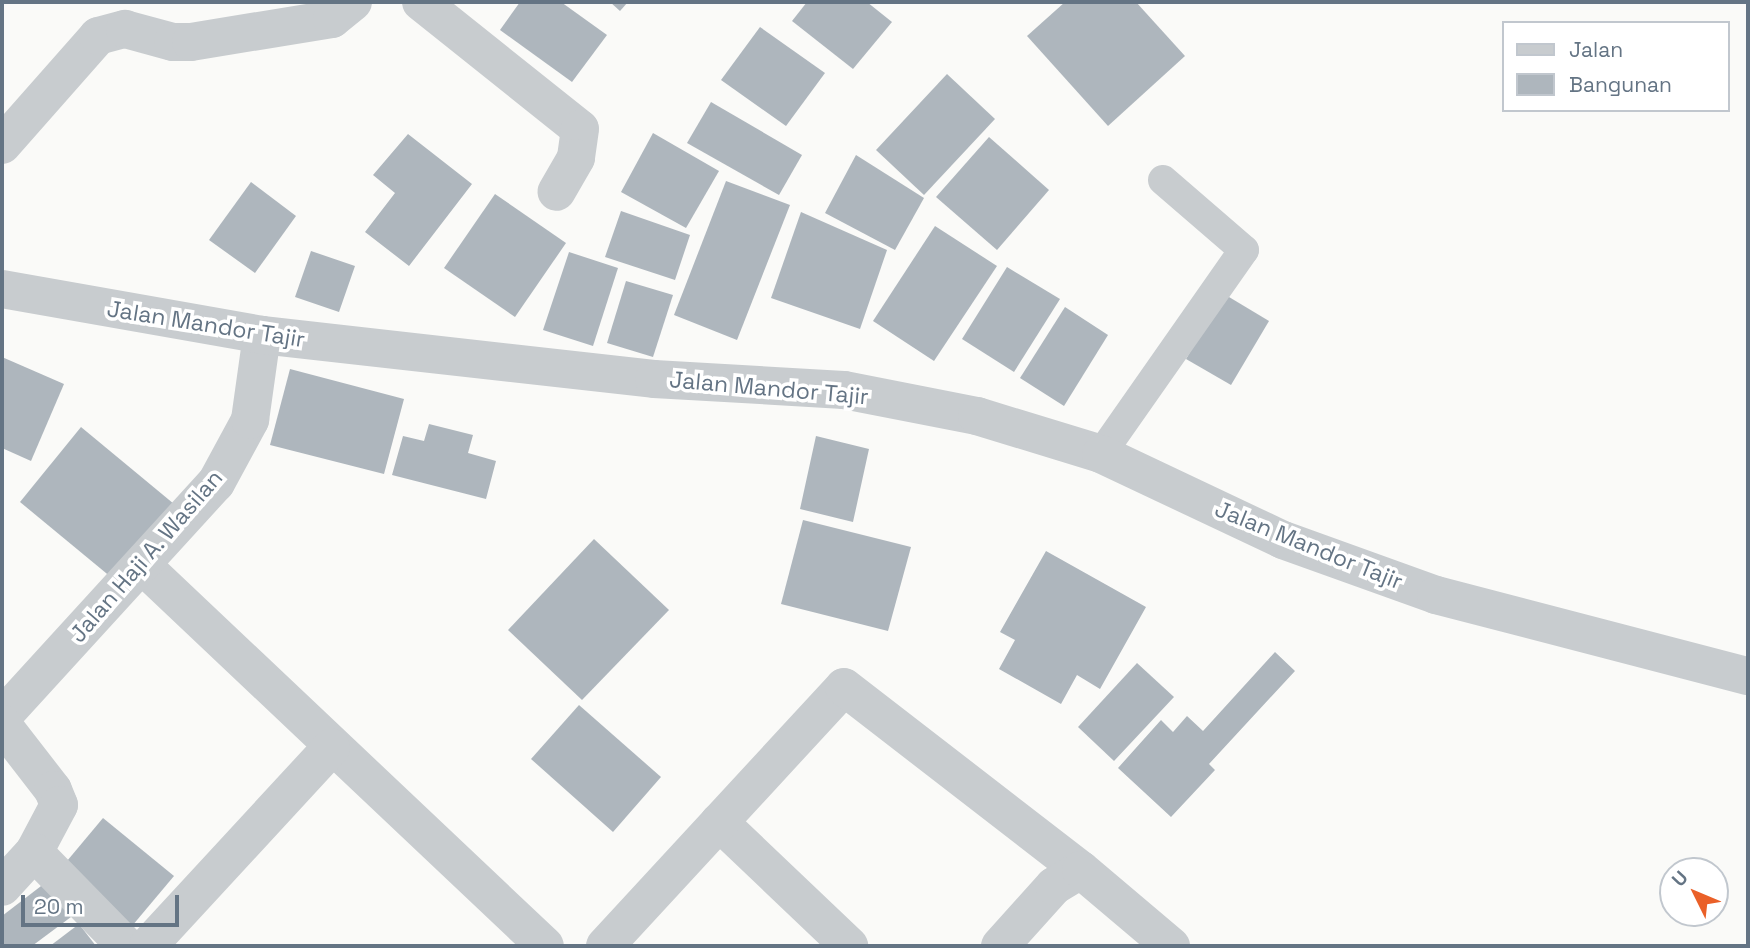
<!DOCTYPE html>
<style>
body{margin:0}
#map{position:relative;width:1750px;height:948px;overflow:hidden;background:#fafaf8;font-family:"Space Grotesk",sans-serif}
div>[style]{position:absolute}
.building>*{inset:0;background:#aeb6bd}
.service>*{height:30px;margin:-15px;padding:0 15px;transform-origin:15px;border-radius:15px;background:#c8cccf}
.minor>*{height:38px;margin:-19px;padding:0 19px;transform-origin:19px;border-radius:19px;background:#c8cccf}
.tertiary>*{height:38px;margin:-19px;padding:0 19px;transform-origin:19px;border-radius:19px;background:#c8cccf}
span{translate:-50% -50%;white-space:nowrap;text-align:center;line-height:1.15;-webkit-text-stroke:7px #fff;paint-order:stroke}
.street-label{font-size:23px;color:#647484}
.frame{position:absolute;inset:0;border:4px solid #647484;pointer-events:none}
.legend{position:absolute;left:1502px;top:21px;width:228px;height:91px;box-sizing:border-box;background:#fff;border:2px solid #c1c7ce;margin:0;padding:9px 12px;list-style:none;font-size:21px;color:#647484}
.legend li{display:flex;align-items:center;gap:14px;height:35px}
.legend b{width:35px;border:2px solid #c1c7ce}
.north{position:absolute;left:1659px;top:857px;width:70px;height:70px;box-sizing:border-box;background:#fff;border:2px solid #c1c7ce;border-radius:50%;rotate:313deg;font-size:19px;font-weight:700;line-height:28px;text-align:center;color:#647484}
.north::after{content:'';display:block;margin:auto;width:24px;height:32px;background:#ea6028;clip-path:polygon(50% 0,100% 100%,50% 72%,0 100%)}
.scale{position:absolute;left:21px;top:895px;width:158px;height:32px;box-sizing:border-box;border:4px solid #647484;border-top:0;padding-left:9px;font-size:21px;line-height:24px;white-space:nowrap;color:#647484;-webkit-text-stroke:5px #fff;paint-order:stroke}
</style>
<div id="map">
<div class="building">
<div style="clip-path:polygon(520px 2px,561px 2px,607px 35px,572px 82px,500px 30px)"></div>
<div style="clip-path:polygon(610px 2px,628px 2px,620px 11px)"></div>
<div style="clip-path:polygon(807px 2px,867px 2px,892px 22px,853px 69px,792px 21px)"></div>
<div style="clip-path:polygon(1065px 2px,1136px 2px,1185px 56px,1108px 126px,1027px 36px)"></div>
<div style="clip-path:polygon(760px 27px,825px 73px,786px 126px,721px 80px)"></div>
<div style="clip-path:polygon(947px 74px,995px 119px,924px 195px,876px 150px)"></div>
<div style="clip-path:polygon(711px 102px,802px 155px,779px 195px,687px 143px)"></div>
<div style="clip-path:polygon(653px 133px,719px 171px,686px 228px,621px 192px)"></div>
<div style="clip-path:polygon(408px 134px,472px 184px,409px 266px,365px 232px,395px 193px,373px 175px)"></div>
<div style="clip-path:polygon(989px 137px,1049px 190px,997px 250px,936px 197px)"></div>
<div style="clip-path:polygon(856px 155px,924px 198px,895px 250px,825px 213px)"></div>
<div style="clip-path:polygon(726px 181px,790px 205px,737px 340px,674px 315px)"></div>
<div style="clip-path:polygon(251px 182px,296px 216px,255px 273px,209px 240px)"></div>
<div style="clip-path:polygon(495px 194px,566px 243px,515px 317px,444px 268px)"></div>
<div style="clip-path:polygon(621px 211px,690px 235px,675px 280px,605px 257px)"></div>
<div style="clip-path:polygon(801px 212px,887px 250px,860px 329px,771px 298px)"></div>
<div style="clip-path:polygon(935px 226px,997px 266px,934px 361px,873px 321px)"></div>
<div style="clip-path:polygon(311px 251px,355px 266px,339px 312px,295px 297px)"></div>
<div style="clip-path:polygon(569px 252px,618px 268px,593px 346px,543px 330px)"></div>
<div style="clip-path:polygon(1007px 267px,1060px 299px,1014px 372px,962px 339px)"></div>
<div style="clip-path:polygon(626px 281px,673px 295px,653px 357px,607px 343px)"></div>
<div style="clip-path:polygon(1224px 294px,1269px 321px,1231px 385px,1186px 359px)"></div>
<div style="clip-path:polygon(1065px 307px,1108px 335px,1064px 406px,1020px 378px)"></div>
<div style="clip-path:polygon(2px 357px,64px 384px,31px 461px,2px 448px)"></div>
<div style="clip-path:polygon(290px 369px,404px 399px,384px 474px,270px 445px)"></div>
<div style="clip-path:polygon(429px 424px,473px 435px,468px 453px,496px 461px,486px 499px,392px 475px,403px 436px,424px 441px)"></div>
<div style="clip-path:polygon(81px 427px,174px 504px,112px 578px,20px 502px)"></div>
<div style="clip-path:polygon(816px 436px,869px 449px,853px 522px,800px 509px)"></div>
<div style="clip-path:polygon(803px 520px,911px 547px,888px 631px,781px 604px)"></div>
<div style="clip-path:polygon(594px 539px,669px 610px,582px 700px,508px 630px)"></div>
<div style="clip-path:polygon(1046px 551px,1146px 607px,1100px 689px,1077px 675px,1061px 704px,999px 669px,1015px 640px,1000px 632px)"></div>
<div style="clip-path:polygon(1275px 652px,1295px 671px,1209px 764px,1215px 770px,1171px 817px,1118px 768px,1161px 720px,1173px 732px,1187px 716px,1203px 731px)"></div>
<div style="clip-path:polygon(1137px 663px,1174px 697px,1114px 761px,1078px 727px)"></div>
<div style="clip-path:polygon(579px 705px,661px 777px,613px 832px,531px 759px)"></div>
<div style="clip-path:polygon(103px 818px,174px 876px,132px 926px,62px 867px)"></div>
<div style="clip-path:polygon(45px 883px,71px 917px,32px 946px,2px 946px,2px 916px)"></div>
<div style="clip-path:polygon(79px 924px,96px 946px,50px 946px)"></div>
</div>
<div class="service">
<div style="left:1101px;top:454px;width:249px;rotate:-55deg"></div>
<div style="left:1244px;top:250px;width:107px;rotate:-139.2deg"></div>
</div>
<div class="minor">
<div style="left:421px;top:2px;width:203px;rotate:38.6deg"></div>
<div style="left:580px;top:129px;width:29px;rotate:98deg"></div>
<div style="left:576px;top:158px;width:39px;rotate:120deg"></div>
<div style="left:2px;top:145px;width:145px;rotate:-48.6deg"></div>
<div style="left:98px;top:36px;width:28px;rotate:-15deg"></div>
<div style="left:125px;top:29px;width:50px;rotate:15.2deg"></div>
<div style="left:173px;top:42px;width:18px"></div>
<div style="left:191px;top:42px;width:143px;rotate:-9.3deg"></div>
<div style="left:332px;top:19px;width:27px;rotate:-39deg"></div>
<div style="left:143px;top:566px;width:553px;rotate:43.39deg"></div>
<div style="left:2px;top:717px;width:317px;rotate:-47.6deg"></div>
<div style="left:216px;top:483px;width:72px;rotate:-61.6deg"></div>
<div style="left:250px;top:420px;width:86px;rotate:-82deg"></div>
<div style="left:2px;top:724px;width:83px;rotate:52.3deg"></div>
<div style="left:53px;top:790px;width:16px;rotate:68deg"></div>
<div style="left:59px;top:805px;width:53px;rotate:118deg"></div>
<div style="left:34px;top:852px;width:47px;rotate:132.4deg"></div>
<div style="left:719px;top:822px;width:180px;rotate:43.6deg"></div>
<div style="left:34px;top:852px;width:132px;rotate:45.6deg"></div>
<div style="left:148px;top:946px;width:270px;rotate:-47.3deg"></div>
<div style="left:605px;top:946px;width:352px;rotate:-47.3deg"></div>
<div style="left:844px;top:687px;width:299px;rotate:37.7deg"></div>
<div style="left:1000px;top:946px;width:81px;rotate:-48deg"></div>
<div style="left:1054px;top:886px;width:31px;rotate:-31deg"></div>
<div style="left:1081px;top:870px;width:118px;rotate:40.2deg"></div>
</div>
<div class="tertiary">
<div style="left:2px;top:289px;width:264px;rotate:10deg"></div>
<div style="left:262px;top:335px;width:394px;rotate:6.4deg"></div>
<div style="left:654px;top:379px;width:190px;rotate:3.3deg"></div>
<div style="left:844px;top:390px;width:136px;rotate:11.1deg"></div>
<div style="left:977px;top:416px;width:130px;rotate:17deg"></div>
<div style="left:1101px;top:454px;width:201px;rotate:25.3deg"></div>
<div style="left:1283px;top:540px;width:163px;rotate:19.8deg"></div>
<div style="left:1436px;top:595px;width:322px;rotate:14.6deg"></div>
</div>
<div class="street-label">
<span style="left:206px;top:324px;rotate:9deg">Jalan Mandor Tajir</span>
<span style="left:769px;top:388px;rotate:5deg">Jalan Mandor Tajir</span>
<span style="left:1309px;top:545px;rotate:22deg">Jalan Mandor Tajir</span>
<span style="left:146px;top:556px;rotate:-49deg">Jalan Haji A. Wasilan</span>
</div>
<div class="frame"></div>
<ul class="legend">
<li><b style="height:9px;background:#c8cccf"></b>Jalan</li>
<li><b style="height:19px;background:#aeb6bd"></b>Bangunan</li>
</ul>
<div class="north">U</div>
<div class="scale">20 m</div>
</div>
